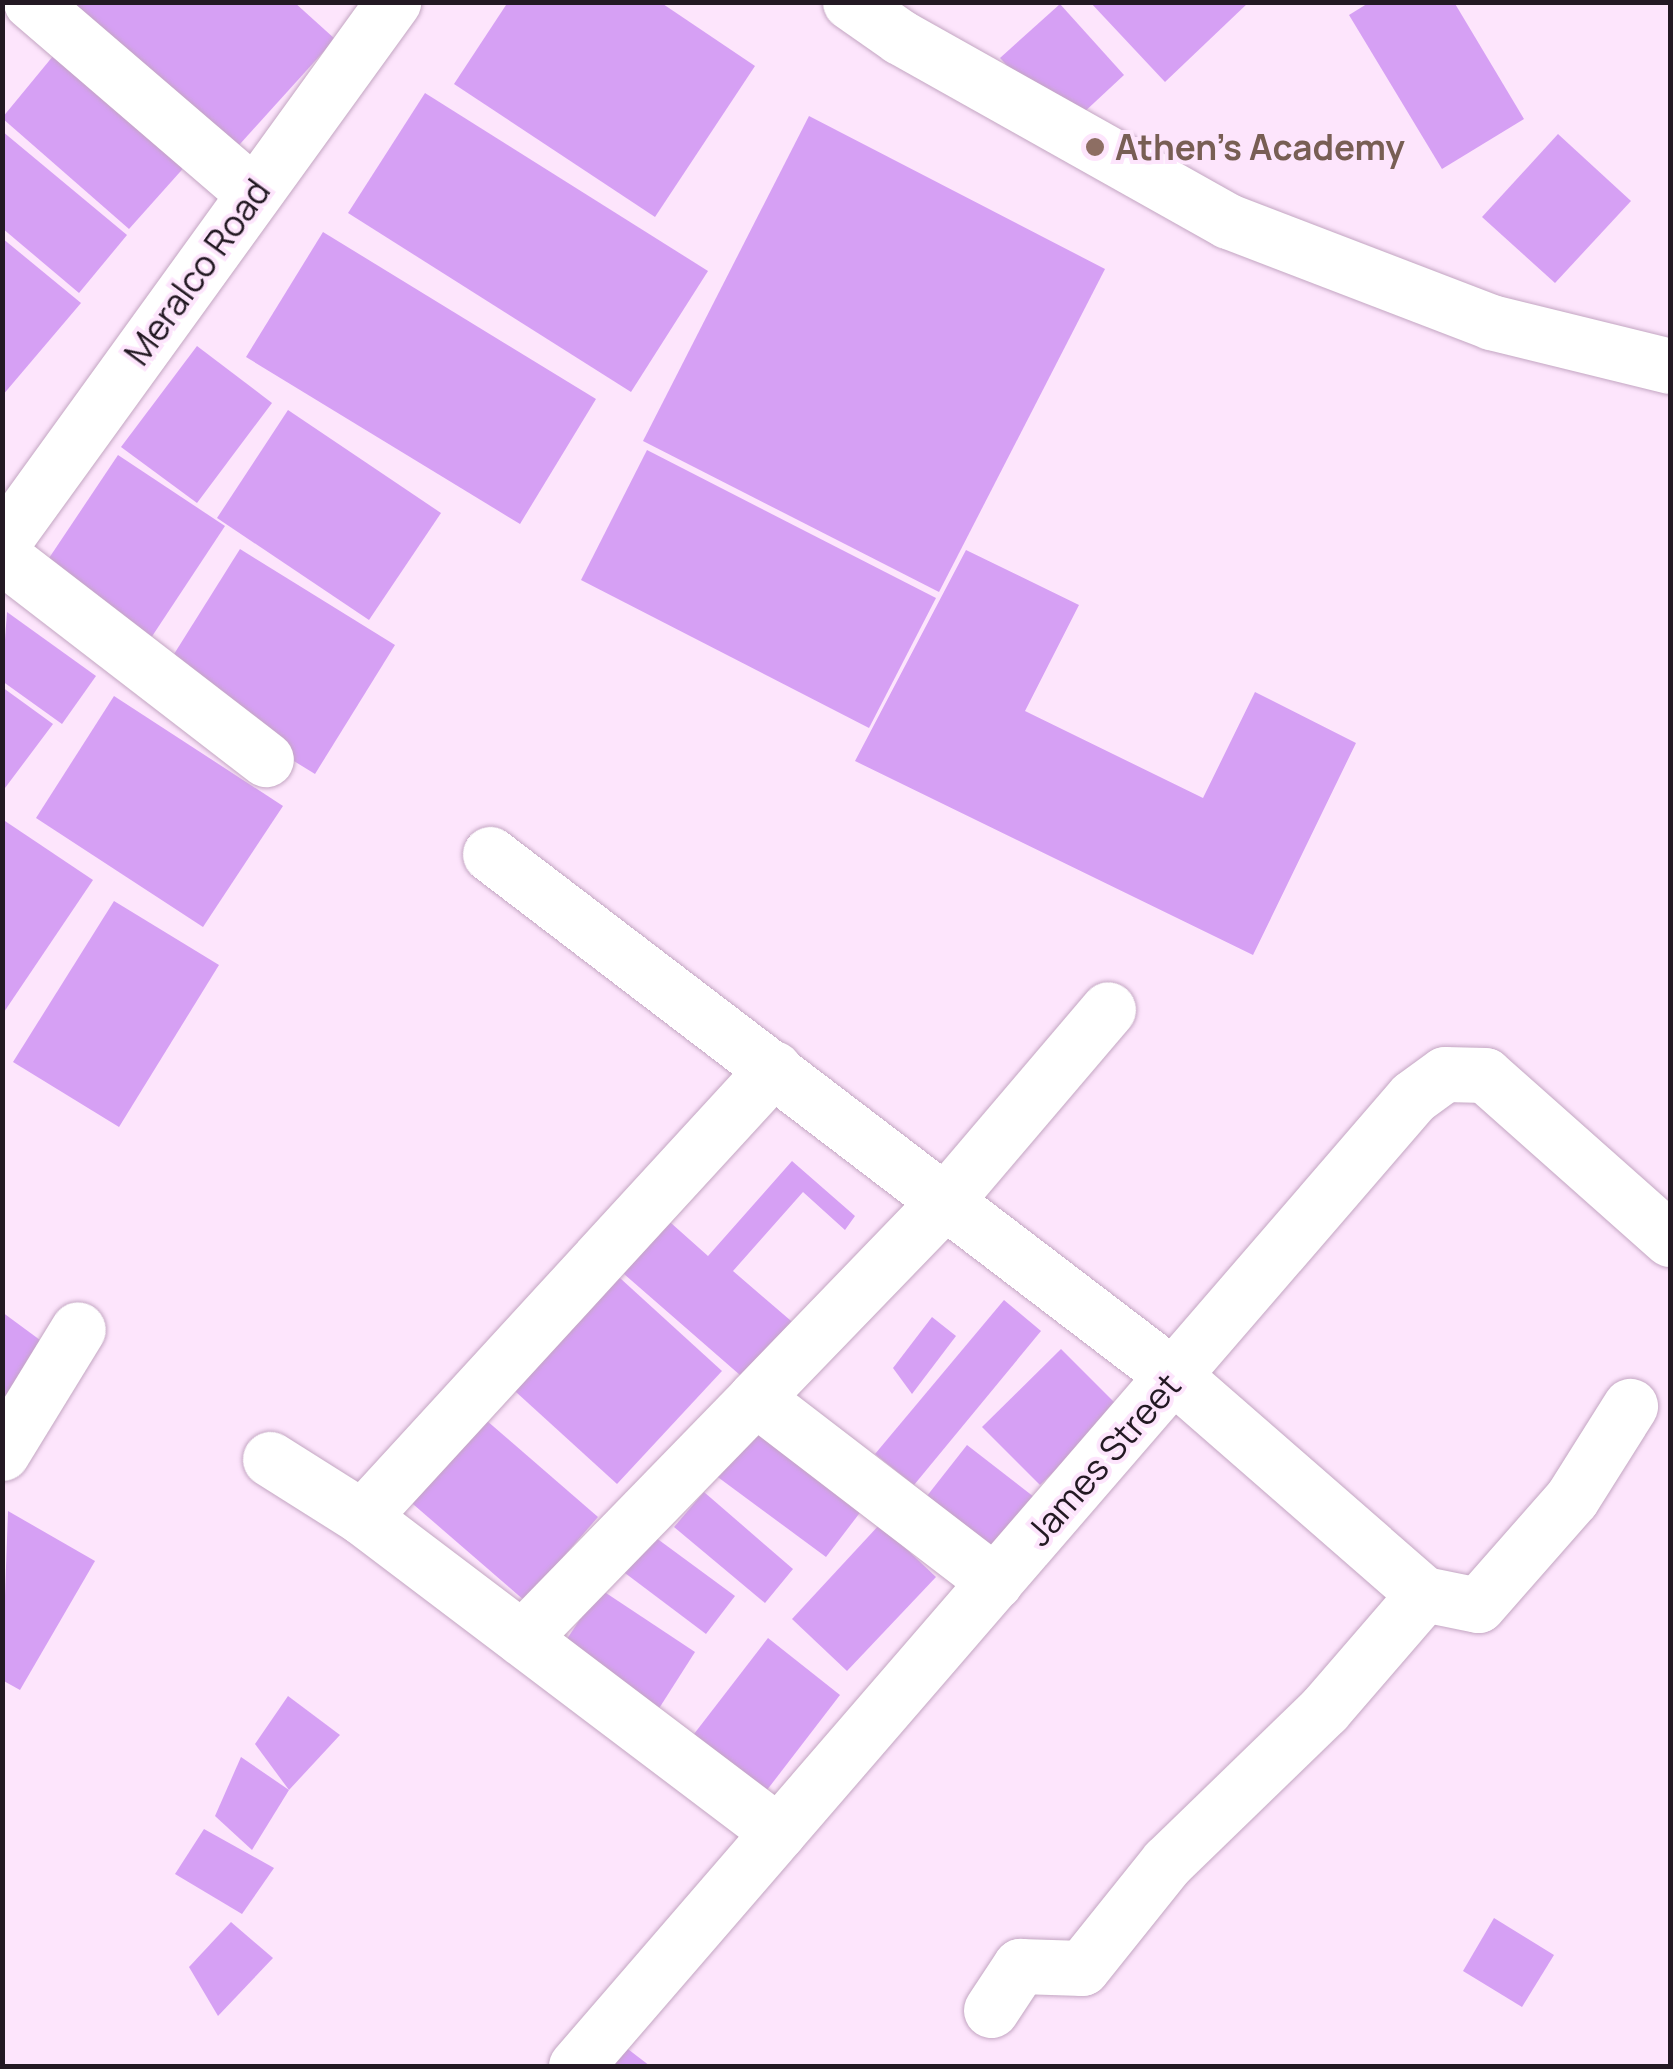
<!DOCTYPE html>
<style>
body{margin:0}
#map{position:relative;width:1673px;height:2069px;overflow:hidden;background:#fde5fc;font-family:Manrope,sans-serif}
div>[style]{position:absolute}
.building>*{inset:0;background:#d6a0f4}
.roads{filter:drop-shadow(0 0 2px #c3a6c2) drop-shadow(0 0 2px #c3a6c2)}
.minor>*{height:55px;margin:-27.5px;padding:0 27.5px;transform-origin:27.5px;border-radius:27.5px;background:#fff}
.dots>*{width:28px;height:28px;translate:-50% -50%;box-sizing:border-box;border:5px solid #fde5fc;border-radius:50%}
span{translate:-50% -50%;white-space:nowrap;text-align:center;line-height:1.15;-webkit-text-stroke:8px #fde5fc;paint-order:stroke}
.education-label{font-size:35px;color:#785e54;font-weight:700}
.left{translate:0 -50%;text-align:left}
.street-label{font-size:35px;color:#231923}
.frame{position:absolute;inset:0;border:5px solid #231923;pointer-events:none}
</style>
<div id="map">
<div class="building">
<div style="clip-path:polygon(62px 2px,294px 2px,335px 39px,231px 154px)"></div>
<div style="clip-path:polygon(508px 2px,660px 2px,755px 66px,655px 217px,454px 84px)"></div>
<div style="clip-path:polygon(1090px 2px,1249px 2px,1165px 82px)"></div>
<div style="clip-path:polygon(1370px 2px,1454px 2px,1524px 119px,1442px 169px,1349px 15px)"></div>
<div style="clip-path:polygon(1060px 4px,1124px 75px,1066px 129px,1000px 58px)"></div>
<div style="clip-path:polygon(58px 50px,188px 163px,129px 229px,2px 118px)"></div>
<div style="clip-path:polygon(425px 93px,708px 271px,631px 392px,348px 213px)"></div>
<div style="clip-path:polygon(809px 116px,1105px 269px,939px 592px,643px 441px)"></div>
<div style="clip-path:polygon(2px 131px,127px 235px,79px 293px,2px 228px)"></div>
<div style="clip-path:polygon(1558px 134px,1631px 201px,1555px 283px,1482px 217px)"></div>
<div style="clip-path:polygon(323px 232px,596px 399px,520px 524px,246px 357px)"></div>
<div style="clip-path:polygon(2px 238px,81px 303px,2px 396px)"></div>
<div style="clip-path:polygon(197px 346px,272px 403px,197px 503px,121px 447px)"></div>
<div style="clip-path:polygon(288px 410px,441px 513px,369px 620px,217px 518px)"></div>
<div style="clip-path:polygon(647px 450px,936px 598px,869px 728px,581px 580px)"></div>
<div style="clip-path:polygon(118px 455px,225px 526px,143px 650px,35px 579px)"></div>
<div style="clip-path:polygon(240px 549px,395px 645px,315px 774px,159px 678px)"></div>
<div style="clip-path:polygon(966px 550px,1079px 605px,1025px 711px,1203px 798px,1255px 692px,1356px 743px,1253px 955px,855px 761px)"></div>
<div style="clip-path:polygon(7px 612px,96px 676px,62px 724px,2px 681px)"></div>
<div style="clip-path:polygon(2px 687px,53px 724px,2px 792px)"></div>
<div style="clip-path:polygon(114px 696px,283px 806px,203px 927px,36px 818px)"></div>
<div style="clip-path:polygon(2px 819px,93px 880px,2px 1015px)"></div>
<div style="clip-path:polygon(114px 901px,219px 965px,119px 1127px,13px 1062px)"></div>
<div style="clip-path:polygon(792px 1161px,855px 1216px,845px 1230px,803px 1192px,733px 1271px,797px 1326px,748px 1382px,616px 1267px,662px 1215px,708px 1256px)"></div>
<div style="clip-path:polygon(609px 1268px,722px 1371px,617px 1484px,504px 1381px)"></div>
<div style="clip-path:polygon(1004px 1300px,1041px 1331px,914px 1485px,875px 1454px)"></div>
<div style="clip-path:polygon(2px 1312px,40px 1340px,2px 1405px)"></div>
<div style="clip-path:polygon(932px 1317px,956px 1336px,912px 1394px,893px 1368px)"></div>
<div style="clip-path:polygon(1061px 1349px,1120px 1408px,1040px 1485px,982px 1427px)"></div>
<div style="clip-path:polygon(479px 1414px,598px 1517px,525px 1601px,406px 1498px)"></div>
<div style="clip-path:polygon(750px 1428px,862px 1510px,826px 1557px,715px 1475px)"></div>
<div style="clip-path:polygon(967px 1445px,1043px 1504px,1000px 1560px,923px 1501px)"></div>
<div style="clip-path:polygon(704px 1492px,793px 1569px,765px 1603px,674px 1527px)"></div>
<div style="clip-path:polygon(8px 1511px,95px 1561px,20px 1690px,2px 1680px)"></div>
<div style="clip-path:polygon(880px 1524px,936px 1577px,847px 1671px,792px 1619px)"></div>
<div style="clip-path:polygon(644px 1529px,735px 1596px,706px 1634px,617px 1567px)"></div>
<div style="clip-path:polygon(600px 1589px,695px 1652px,658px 1710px,561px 1648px)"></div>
<div style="clip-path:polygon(768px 1638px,840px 1695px,757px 1803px,684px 1747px)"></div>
<div style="clip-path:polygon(288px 1696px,340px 1735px,289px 1790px,255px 1744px)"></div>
<div style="clip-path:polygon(241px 1757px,289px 1790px,252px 1850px,215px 1816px)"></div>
<div style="clip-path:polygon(204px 1829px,274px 1868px,242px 1914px,175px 1874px)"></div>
<div style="clip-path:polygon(1494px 1918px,1554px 1955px,1522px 2007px,1463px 1971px)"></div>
<div style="clip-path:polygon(231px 1922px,273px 1958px,218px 2016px,189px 1967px)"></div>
<div style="clip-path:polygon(620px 2043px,650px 2066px,599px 2066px)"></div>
</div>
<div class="roads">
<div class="minor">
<div style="left:31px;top:2px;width:294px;rotate:40.7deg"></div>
<div style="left:850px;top:2px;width:61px;rotate:35deg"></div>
<div style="left:900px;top:37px;width:376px;rotate:29.3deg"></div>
<div style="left:1228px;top:221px;width:282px;rotate:21deg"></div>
<div style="left:1491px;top:322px;width:184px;rotate:13.8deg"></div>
<div style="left:2px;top:543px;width:668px;rotate:-54.14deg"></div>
<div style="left:2px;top:556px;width:333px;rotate:37.6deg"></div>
<div style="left:490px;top:854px;width:862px;rotate:37.36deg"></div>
<div style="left:1175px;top:1377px;width:330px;rotate:41.1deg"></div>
<div style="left:1424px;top:1594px;width:55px;rotate:11.5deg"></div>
<div style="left:1478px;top:1605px;width:142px;rotate:-48.7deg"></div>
<div style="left:1572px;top:1498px;width:109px;rotate:-57.8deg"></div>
<div style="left:2px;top:1453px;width:145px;rotate:-58.5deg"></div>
<div style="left:270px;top:1459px;width:109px;rotate:32.2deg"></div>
<div style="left:362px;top:1517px;width:522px;rotate:37.13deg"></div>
<div style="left:362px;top:1517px;width:609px;rotate:-47.46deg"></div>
<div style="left:995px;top:1582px;width:302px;rotate:-142.5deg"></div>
<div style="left:755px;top:1398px;width:272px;rotate:-46deg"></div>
<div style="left:944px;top:1202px;width:253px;rotate:-49.6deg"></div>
<div style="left:522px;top:1638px;width:334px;rotate:-45.8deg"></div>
<div style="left:991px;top:2010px;width:53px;rotate:-56.6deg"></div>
<div style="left:1020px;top:1966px;width:62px;rotate:1.8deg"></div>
<div style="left:1082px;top:1968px;width:136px;rotate:-51.3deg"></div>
<div style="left:1167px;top:1862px;width:219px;rotate:-44.1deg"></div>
<div style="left:1324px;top:1710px;width:153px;rotate:-49.2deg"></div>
<div style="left:576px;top:2066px;width:1280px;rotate:-49.18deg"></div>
<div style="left:1413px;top:1097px;width:39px;rotate:-36deg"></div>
<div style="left:1445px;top:1074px;width:40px;rotate:1.4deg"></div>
<div style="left:1485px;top:1075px;width:247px;rotate:41.6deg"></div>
</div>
</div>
<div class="dots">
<div style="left:1095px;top:147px;background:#8d6e63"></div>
</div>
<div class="education-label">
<span class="left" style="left:1115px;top:147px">Athen's Academy</span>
</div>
<div class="street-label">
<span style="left:197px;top:272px;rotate:-54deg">Meralco Road</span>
<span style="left:1103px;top:1459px;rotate:-49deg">James Street</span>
</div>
<div class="frame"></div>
</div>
